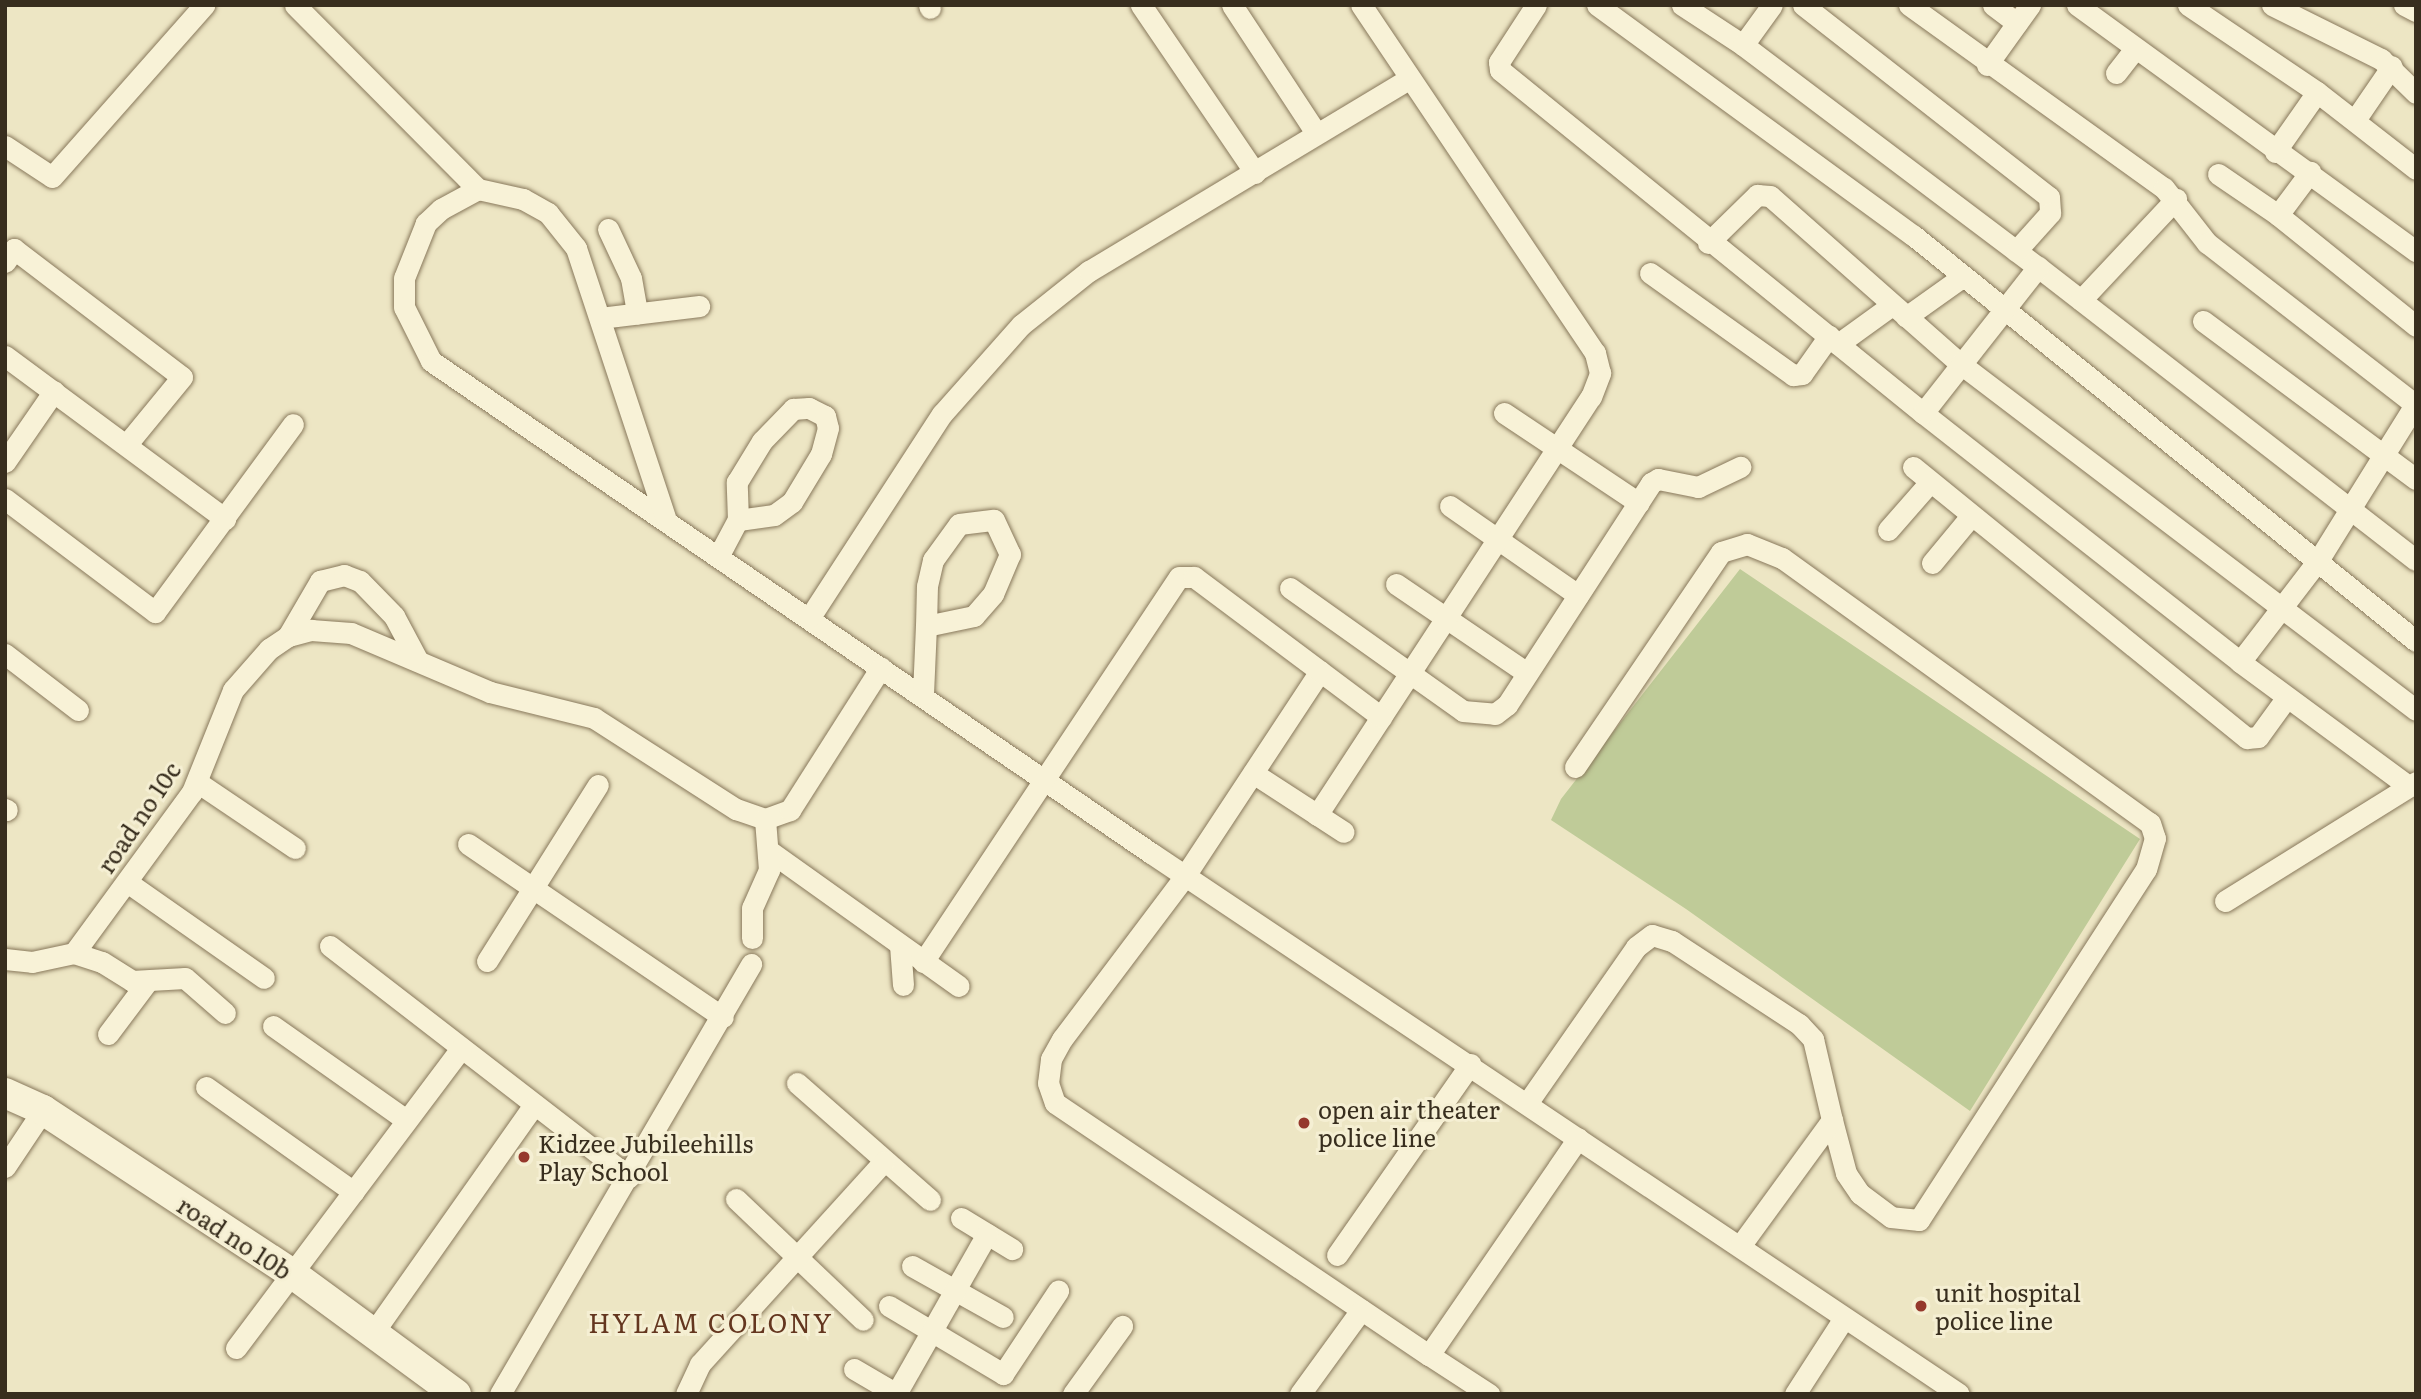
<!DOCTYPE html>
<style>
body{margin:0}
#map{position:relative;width:2421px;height:1399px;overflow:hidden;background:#ede6c4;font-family:Literata,serif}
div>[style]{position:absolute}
.green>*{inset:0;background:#bfcb98}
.roads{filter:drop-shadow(0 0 2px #88785b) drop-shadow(0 0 2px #88785b)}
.street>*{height:21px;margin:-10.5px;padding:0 10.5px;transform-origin:10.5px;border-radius:10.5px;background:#f8f2d7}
.secondary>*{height:30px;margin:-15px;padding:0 15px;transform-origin:15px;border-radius:15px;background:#f8f2d7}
.dots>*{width:19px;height:19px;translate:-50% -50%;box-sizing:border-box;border:4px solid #f5efd3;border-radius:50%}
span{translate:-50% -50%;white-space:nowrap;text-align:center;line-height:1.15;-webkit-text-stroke:6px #f5efd3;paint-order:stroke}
.street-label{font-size:24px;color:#382e1e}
.poi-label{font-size:24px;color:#382e1e}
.left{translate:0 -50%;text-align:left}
.neighbourhood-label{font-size:26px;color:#64361f;letter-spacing:2px}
.frame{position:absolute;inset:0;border:7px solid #382e1e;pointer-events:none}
</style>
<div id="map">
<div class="green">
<div style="clip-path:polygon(1740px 569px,2140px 839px,1970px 1111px,1686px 909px,1551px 820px,1561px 799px)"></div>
</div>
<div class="roads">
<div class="street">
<div style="left:295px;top:5px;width:260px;rotate:45.2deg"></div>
<div style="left:478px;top:189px;width:42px;rotate:151.6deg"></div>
<div style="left:441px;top:209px;width:21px;rotate:137deg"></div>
<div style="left:426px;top:223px;width:59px;rotate:111.8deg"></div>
<div style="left:404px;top:278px;width:29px;rotate:90deg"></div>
<div style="left:404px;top:307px;width:60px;rotate:63.4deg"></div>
<div style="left:431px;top:361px;width:872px;rotate:34.35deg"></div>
<div style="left:1151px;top:853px;width:972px;rotate:33.8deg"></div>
<div style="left:929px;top:5px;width:3px;rotate:72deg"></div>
<div style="left:1141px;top:5px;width:203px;rotate:55.8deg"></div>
<div style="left:1232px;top:5px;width:153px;rotate:56.7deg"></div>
<div style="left:1536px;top:5px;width:68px;rotate:123deg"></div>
<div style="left:1499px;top:62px;width:8px;rotate:83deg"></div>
<div style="left:1500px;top:70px;width:545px;rotate:39.04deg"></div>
<div style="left:1923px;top:413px;width:403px;rotate:38.1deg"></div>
<div style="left:2240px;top:662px;width:209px;rotate:36.4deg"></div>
<div style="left:1597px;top:5px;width:392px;rotate:36.1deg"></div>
<div style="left:1914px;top:236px;width:645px;rotate:38.9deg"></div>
<div style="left:1682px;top:5px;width:73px;rotate:33.3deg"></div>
<div style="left:1743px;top:45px;width:369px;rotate:37deg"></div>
<div style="left:2038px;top:267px;width:478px;rotate:37.8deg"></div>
<div style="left:1803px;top:5px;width:312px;rotate:38deg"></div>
<div style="left:2049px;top:197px;width:16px;rotate:86deg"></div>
<div style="left:2050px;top:213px;width:51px;rotate:131.8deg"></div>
<div style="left:1909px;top:5px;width:314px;rotate:35.7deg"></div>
<div style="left:2164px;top:188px;width:70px;rotate:52deg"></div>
<div style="left:2207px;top:243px;width:264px;rotate:37.8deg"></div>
<div style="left:1993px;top:5px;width:30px;rotate:37deg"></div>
<div style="left:2077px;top:5px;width:419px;rotate:36deg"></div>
<div style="left:2188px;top:5px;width:156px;rotate:34deg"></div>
<div style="left:2317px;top:92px;width:125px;rotate:37.9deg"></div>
<div style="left:2272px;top:5px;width:122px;rotate:26.4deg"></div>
<div style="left:2381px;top:59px;width:49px;rotate:44.2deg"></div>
<div style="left:2404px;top:5px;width:13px;rotate:27deg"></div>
<div style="left:1743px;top:45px;width:49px;rotate:-54.1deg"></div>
<div style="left:1987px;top:65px;width:74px;rotate:-54.4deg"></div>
<div style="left:2116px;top:73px;width:31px;rotate:-52deg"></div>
<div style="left:2355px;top:120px;width:65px;rotate:-55.6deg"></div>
<div style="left:5px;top:146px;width:56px;rotate:33.4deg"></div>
<div style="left:52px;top:177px;width:230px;rotate:-48.5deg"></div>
<div style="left:2275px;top:152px;width:73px;rotate:-55deg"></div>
<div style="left:2218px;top:174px;width:73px;rotate:34.3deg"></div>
<div style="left:2278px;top:215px;width:177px;rotate:38.8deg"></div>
<div style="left:478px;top:189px;width:46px;rotate:12.5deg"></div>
<div style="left:523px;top:199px;width:29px;rotate:29deg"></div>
<div style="left:548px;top:213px;width:45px;rotate:51.3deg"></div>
<div style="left:576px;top:248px;width:287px;rotate:71.7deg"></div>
<div style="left:2278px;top:215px;width:54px;rotate:-53.3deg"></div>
<div style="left:608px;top:229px;width:54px;rotate:64.9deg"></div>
<div style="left:631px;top:278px;width:36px;rotate:80deg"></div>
<div style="left:1708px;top:243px;width:69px;rotate:-44.4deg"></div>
<div style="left:1757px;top:195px;width:13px;rotate:4deg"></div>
<div style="left:1770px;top:196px;width:256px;rotate:41.4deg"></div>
<div style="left:1962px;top:365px;width:570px;rotate:37.23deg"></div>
<div style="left:5px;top:262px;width:16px;rotate:-55deg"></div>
<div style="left:14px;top:249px;width:211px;rotate:37.3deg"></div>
<div style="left:182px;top:377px;width:87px;rotate:129.4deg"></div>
<div style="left:1650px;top:273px;width:176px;rotate:35.5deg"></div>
<div style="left:1793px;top:375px;width:9px;rotate:-6deg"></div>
<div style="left:1802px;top:374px;width:47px;rotate:-54.6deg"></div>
<div style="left:2081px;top:300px;width:139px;rotate:-46.8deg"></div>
<div style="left:1906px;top:317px;width:69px;rotate:-35.5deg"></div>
<div style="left:600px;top:318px;width:100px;rotate:-6.9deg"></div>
<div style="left:2203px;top:321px;width:265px;rotate:36.6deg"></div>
<div style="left:1838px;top:344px;width:67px;rotate:-35.8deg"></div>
<div style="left:5px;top:356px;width:274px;rotate:36.5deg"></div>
<div style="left:1504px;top:413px;width:162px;rotate:33.7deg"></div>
<div style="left:1923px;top:413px;width:186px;rotate:-51.8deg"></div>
<div style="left:5px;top:462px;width:86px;rotate:-55.4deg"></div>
<div style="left:1913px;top:467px;width:430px;rotate:39.1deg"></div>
<div style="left:2247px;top:738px;width:11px;rotate:-5deg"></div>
<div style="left:2258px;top:737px;width:49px;rotate:-54.1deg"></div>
<div style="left:5px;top:499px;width:188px;rotate:37deg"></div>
<div style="left:155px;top:612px;width:233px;rotate:-53.7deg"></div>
<div style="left:1450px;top:506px;width:156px;rotate:34.8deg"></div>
<div style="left:1888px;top:530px;width:64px;rotate:-48.8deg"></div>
<div style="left:719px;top:555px;width:40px;rotate:-62deg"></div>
<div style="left:738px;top:520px;width:38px;rotate:-92deg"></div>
<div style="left:737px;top:482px;width:48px;rotate:-58.6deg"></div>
<div style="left:762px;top:441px;width:45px;rotate:-45.9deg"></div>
<div style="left:793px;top:409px;width:16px;rotate:-4deg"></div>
<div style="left:809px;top:408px;width:18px;rotate:27deg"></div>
<div style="left:825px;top:416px;width:12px;rotate:76deg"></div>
<div style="left:828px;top:428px;width:27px;rotate:105deg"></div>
<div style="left:821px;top:454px;width:56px;rotate:121.1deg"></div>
<div style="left:792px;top:502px;width:22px;rotate:144deg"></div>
<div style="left:774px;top:515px;width:36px;rotate:172deg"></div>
<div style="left:1932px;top:563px;width:61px;rotate:-50.3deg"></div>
<div style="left:1396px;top:584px;width:158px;rotate:34.2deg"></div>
<div style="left:1290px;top:588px;width:212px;rotate:35.4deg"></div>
<div style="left:1463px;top:711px;width:32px;rotate:5deg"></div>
<div style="left:1495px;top:714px;width:15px;rotate:-37deg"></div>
<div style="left:1507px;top:705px;width:265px;rotate:-57deg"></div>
<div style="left:1651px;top:483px;width:8px;rotate:-30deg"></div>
<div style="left:1658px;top:479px;width:41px;rotate:11.3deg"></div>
<div style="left:1698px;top:487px;width:47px;rotate:-25.5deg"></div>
<div style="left:810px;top:617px;width:242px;rotate:-57deg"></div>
<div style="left:942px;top:414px;width:119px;rotate:-48.4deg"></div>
<div style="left:1021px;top:325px;width:87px;rotate:-38.5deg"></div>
<div style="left:1089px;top:271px;width:373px;rotate:-31deg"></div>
<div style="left:288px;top:636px;width:24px;rotate:-15deg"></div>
<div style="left:311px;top:630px;width:40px;rotate:4.3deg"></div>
<div style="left:351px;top:633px;width:151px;rotate:23deg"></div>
<div style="left:490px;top:692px;width:107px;rotate:14deg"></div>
<div style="left:594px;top:718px;width:169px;rotate:32.7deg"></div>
<div style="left:736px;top:809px;width:31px;rotate:19deg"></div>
<div style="left:5px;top:654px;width:92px;rotate:37.5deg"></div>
<div style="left:2240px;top:662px;width:130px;rotate:-52.5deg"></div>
<div style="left:2319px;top:559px;width:184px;rotate:-58.1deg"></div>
<div style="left:1320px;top:671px;width:245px;rotate:123.4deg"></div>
<div style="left:1185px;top:876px;width:204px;rotate:127deg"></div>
<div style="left:1062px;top:1039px;width:23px;rotate:119deg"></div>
<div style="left:1051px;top:1059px;width:24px;rotate:97deg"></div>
<div style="left:1048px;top:1083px;width:21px;rotate:71deg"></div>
<div style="left:1055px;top:1103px;width:451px;rotate:34deg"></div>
<div style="left:1429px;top:1355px;width:263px;rotate:-55.5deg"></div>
<div style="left:923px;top:694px;width:68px;rotate:-87.5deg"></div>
<div style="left:926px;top:626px;width:40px;rotate:-88.6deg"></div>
<div style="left:927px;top:586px;width:27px;rotate:-77deg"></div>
<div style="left:933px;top:560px;width:44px;rotate:-54.2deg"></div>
<div style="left:959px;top:524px;width:35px;rotate:-7deg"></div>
<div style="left:994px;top:520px;width:38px;rotate:65deg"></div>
<div style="left:1010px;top:554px;width:43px;rotate:113deg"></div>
<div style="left:993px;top:594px;width:29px;rotate:131deg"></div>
<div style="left:974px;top:616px;width:49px;rotate:168.2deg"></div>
<div style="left:1575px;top:767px;width:260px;rotate:-55.8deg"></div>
<div style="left:1721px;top:552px;width:27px;rotate:-17deg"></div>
<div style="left:1747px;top:544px;width:38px;rotate:22deg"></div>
<div style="left:1782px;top:558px;width:453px;rotate:35.8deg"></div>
<div style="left:2150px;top:823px;width:16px;rotate:72deg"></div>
<div style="left:2155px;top:838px;width:32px;rotate:106deg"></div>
<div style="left:2146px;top:869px;width:418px;rotate:122.9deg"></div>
<div style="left:1919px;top:1220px;width:28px;rotate:-174deg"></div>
<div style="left:1891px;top:1217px;width:39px;rotate:-143deg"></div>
<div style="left:1860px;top:1194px;width:25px;rotate:-124deg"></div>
<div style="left:1846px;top:1173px;width:55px;rotate:-104.8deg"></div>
<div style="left:1253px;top:773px;width:108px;rotate:33deg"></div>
<div style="left:197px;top:782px;width:118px;rotate:34deg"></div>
<div style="left:5px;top:809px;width:2px;rotate:27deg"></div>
<div style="left:1317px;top:815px;width:500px;rotate:-56.8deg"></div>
<div style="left:1591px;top:397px;width:26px;rotate:-69deg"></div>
<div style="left:1600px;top:373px;width:21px;rotate:-104deg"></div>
<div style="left:1595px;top:353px;width:419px;rotate:-123.9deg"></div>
<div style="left:468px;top:844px;width:308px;rotate:34.2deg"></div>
<div style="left:768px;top:850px;width:234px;rotate:35.5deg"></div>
<div style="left:127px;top:882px;width:167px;rotate:35deg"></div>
<div style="left:2225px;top:901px;width:225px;rotate:-31.9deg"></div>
<div style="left:752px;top:938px;width:30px;rotate:-90deg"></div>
<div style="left:752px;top:908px;width:42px;rotate:-65.9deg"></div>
<div style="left:769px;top:870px;width:51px;rotate:-94.5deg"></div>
<div style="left:765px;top:819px;width:27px;rotate:-20deg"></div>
<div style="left:790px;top:810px;width:169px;rotate:-57.5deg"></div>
<div style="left:900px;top:945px;width:40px;rotate:85.7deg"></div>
<div style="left:330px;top:946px;width:378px;rotate:37.7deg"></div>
<div style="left:74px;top:953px;width:29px;rotate:18deg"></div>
<div style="left:102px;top:962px;width:36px;rotate:32deg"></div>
<div style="left:132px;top:981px;width:53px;rotate:-3.2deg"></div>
<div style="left:185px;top:978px;width:53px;rotate:41.2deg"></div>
<div style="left:5px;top:959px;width:27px;rotate:6deg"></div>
<div style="left:32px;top:962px;width:43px;rotate:-12.1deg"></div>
<div style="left:74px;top:953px;width:200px;rotate:-53.8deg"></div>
<div style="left:192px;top:792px;width:110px;rotate:-68.1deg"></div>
<div style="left:233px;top:690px;width:55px;rotate:-48.7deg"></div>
<div style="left:269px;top:649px;width:23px;rotate:-34deg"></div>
<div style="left:288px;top:636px;width:64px;rotate:-59.8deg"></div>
<div style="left:320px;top:581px;width:25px;rotate:-14deg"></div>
<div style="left:344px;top:575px;width:17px;rotate:21deg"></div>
<div style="left:360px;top:581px;width:49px;rotate:45.8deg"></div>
<div style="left:394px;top:616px;width:51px;rotate:61.9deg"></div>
<div style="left:487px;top:961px;width:208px;rotate:-57.8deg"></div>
<div style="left:923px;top:962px;width:462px;rotate:-56.4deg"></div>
<div style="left:1179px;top:577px;width:15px"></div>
<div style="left:1194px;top:577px;width:234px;rotate:36.8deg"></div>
<div style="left:273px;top:1026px;width:161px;rotate:35.2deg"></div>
<div style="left:108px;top:1034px;width:65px;rotate:-53.1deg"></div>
<div style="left:797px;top:1083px;width:177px;rotate:41.3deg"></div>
<div style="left:206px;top:1087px;width:181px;rotate:35.4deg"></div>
<div style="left:1528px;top:1102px;width:189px;rotate:-55.1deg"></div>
<div style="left:1636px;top:947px;width:20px;rotate:-37deg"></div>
<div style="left:1652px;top:935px;width:21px;rotate:17deg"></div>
<div style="left:1672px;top:941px;width:152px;rotate:33.2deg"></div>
<div style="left:1799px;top:1024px;width:21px;rotate:47deg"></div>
<div style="left:1813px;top:1039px;width:83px;rotate:76.8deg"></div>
<div style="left:1832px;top:1120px;width:156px;rotate:126.1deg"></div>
<div style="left:5px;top:1167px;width:69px;rotate:-56.3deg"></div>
<div style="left:736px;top:1199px;width:175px;rotate:43.6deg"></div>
<div style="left:961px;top:1218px;width:60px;rotate:31.3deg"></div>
<div style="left:1337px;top:1255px;width:233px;rotate:-55.1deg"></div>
<div style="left:912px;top:1266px;width:104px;rotate:29.3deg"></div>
<div style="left:889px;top:1306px;width:133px;rotate:30.8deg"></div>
<div style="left:1003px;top:1374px;width:100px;rotate:-56.5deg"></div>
<div style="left:373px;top:1333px;width:278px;rotate:-54.8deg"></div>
<div style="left:236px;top:1348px;width:375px;rotate:-53.1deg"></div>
<div style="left:1429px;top:1355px;width:72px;rotate:33deg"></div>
<div style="left:854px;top:1369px;width:48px;rotate:30.3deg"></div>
<div style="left:500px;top:1394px;width:498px;rotate:-59.7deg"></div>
<div style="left:686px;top:1394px;width:33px;rotate:-65deg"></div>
<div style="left:700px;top:1364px;width:273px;rotate:-47.8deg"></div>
<div style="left:896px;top:1394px;width:184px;rotate:-60.4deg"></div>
<div style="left:1073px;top:1394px;width:84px;rotate:-54.2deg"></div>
<div style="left:1300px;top:1394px;width:104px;rotate:-54deg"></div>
<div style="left:1795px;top:1394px;width:90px;rotate:-57.2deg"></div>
</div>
<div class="secondary">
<div style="left:5px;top:1093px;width:42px;rotate:24.1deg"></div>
<div style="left:43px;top:1110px;width:300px;rotate:33.3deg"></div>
<div style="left:294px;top:1275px;width:201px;rotate:36.3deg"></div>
</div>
</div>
<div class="dots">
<div style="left:1304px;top:1123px;background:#95382c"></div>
<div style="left:524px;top:1157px;background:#95382c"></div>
<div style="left:1921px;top:1306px;background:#95382c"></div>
</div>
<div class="street-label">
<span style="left:138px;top:817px;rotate:-56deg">road no 10c</span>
<span style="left:235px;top:1237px;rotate:33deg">road no 10b</span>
</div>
<div class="poi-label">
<span class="left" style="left:1318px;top:1123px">open air theater<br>police line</span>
<span class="left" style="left:538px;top:1157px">Kidzee Jubileehills<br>Play School</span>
<span class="left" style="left:1935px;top:1306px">unit hospital<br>police line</span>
</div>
<div class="neighbourhood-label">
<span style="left:711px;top:1322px">HYLAM COLONY</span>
</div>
<div class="frame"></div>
</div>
